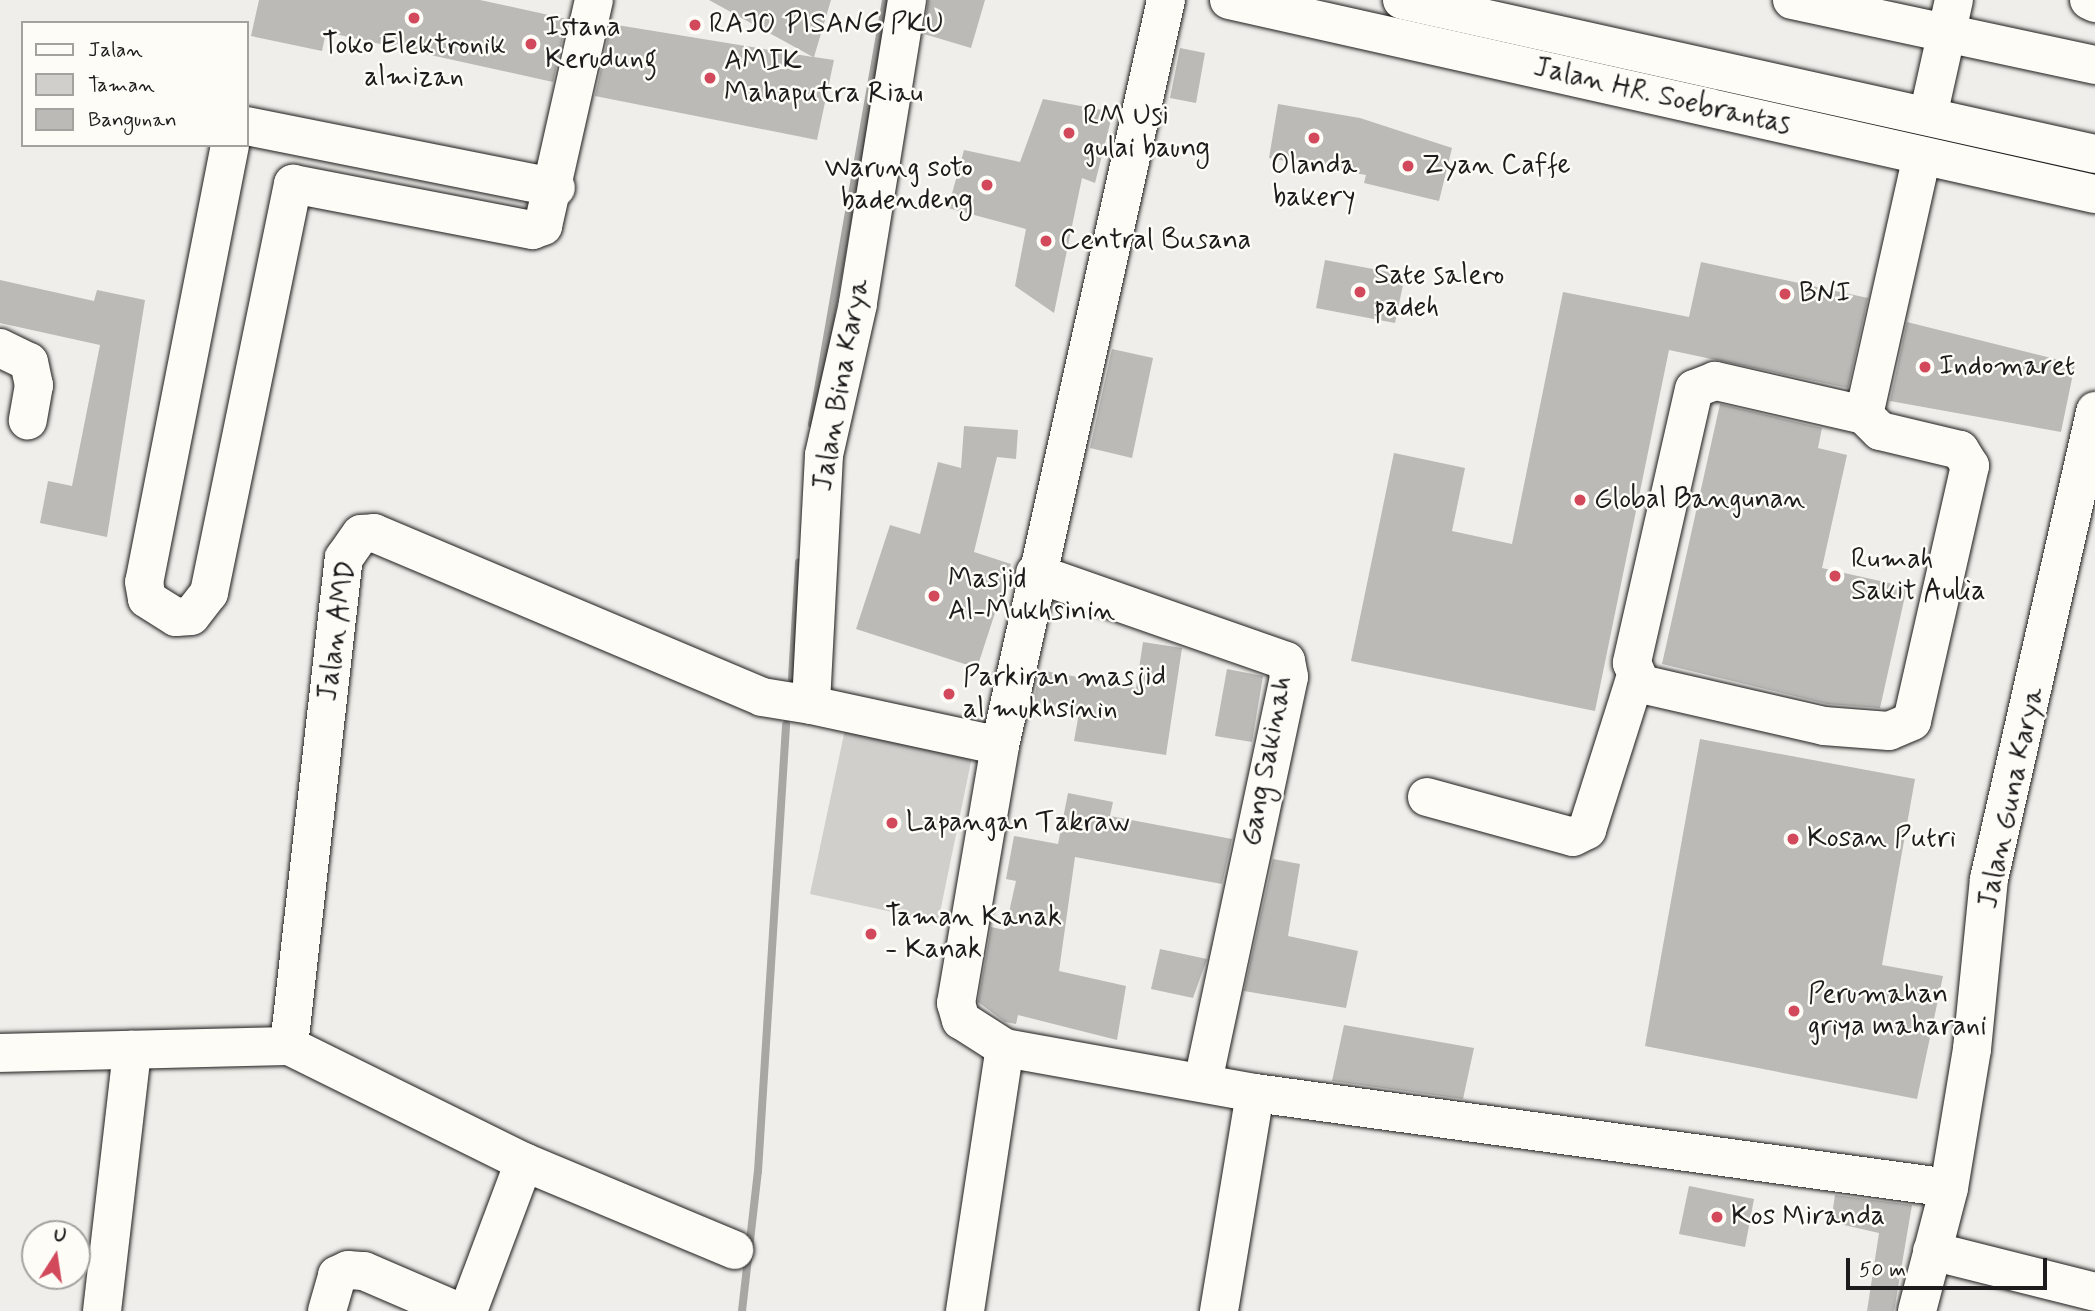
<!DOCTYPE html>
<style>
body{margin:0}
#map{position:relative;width:2095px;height:1311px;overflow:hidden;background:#f0eeea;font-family:Mynerve,sans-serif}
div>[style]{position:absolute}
.green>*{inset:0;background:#d0cfcc}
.stream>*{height:8px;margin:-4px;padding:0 4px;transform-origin:4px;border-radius:4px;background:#a8a7a3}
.building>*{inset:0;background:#bbbab6}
.roads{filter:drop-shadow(0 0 2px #1c1c1c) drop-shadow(0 0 2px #1c1c1c)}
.minor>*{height:38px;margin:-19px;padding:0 19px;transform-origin:19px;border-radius:19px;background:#fdfcf7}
.major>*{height:38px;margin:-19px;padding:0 19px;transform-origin:19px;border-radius:19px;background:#fdfcf7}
.dots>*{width:19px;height:19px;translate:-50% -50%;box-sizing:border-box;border:4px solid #fdfcf7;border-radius:50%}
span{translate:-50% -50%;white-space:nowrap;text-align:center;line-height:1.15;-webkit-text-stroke:5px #fdfcf7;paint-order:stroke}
.poi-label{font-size:28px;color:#1c1c1c}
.left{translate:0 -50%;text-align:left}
.right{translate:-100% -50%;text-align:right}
.street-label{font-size:28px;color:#1c1c1c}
.legend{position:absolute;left:21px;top:21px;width:228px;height:126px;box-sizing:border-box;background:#fdfcf7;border:2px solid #a3a29f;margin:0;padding:9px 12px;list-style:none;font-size:21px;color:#1c1c1c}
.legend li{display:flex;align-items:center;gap:14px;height:35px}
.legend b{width:35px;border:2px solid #a3a29f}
.north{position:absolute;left:21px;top:1220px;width:70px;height:70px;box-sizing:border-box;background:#fdfcf7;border:2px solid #a3a29f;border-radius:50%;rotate:12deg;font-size:19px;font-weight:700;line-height:28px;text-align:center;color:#1c1c1c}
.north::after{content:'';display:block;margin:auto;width:24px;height:32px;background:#d1495b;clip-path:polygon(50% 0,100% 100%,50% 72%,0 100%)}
.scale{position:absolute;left:1846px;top:1258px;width:201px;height:32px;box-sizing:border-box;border:4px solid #1c1c1c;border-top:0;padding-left:9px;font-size:21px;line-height:24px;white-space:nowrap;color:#1c1c1c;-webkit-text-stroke:5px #fdfcf7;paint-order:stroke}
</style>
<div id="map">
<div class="green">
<div style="clip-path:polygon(846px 725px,973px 752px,938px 922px,810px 894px)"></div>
</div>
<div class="stream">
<div style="left:812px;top:424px;width:430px;rotate:-80.1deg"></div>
<div style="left:792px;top:678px;width:116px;rotate:-86.5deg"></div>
<div style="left:742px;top:1311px;width:141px;rotate:-83.5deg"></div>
<div style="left:758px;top:1171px;width:447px;rotate:-86.4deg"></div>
</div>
<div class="building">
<div style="clip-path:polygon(259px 0,480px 0,567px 19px,553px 82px,326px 32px,322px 51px,251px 36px)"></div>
<div style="clip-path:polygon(709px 0,831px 0,814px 57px,834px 60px,817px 140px,595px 96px,611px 24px,813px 57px)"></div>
<div style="clip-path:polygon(928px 0,985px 0,971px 48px,924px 34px)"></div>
<div style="clip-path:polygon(1180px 48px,1205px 53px,1196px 103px,1170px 98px)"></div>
<div style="clip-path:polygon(1043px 99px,1113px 112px,1095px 183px,1082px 178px,1054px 313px,1015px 286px,1026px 229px,948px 208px,964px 150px,1020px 162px)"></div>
<div style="clip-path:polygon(1278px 104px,1360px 118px,1452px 148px,1439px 201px,1364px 183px,1366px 175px,1269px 158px)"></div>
<div style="clip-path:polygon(1325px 260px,1405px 275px,1395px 323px,1316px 308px)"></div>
<div style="clip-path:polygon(1701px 262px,1868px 298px,1848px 388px,1669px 350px,1595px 711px,1351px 661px,1394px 453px,1465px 468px,1452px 531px,1512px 544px,1563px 292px,1689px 317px)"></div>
<div style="clip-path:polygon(0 280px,94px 301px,97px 290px,145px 300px,107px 537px,40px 523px,48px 481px,72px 486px,100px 345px,0 323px)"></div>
<div style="clip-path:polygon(1907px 322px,2075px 364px,2061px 432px,1890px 401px)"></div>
<div style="clip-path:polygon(1112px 349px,1153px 358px,1132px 458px,1090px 448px)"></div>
<div style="clip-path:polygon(1720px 404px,1822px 428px,1818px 448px,1847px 455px,1822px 568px,1907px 587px,1880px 708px,1827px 704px,1662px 664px)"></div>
<div style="clip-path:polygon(964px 426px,1018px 430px,1016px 459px,997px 457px,974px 552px,1011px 564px,977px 668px,856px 629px,890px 525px,920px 534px,938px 462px,961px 468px)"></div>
<div style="clip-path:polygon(1143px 642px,1182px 648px,1166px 755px,1074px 741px,1079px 713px,1033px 704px,1040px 670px,1136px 688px)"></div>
<div style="clip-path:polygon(1227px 669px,1263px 676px,1252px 742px,1215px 736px)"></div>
<div style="clip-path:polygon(1700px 739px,1915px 779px,1882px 965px,1943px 976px,1917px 1099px,1645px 1046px)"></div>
<div style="clip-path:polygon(1068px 793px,1113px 802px,1110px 816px,1232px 839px,1222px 884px,1075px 857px,1059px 971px,1126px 986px,1117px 1040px,1018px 1015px,1016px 1024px,1005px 1022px,978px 1002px,991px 927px,1005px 930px,1016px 881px,1006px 879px,1014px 836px,1058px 844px)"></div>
<div style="clip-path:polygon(1273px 859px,1300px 864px,1288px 936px,1358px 951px,1346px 1008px,1244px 991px)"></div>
<div style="clip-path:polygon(1160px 949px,1207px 959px,1193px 998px,1151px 989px)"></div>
<div style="clip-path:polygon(1344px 1025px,1474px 1048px,1463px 1099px,1332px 1081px)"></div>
<div style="clip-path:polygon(1689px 1186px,1754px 1199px,1745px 1247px,1679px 1234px)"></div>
<div style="clip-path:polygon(1835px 1195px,1912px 1205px,1894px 1311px,1867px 1311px,1879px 1233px,1831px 1222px)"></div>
</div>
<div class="roads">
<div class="minor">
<div style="left:907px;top:0;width:308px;rotate:99.2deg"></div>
<div style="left:858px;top:304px;width:155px;rotate:102.7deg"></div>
<div style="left:824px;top:455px;width:250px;rotate:93deg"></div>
<div style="left:811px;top:705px;width:193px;rotate:12.2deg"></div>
<div style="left:1166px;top:0;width:764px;rotate:102.55deg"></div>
<div style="left:1000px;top:746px;width:261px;rotate:99.7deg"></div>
<div style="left:956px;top:1003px;width:18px;rotate:74deg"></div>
<div style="left:961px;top:1020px;width:52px;rotate:32.5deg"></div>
<div style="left:1005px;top:1048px;width:254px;rotate:10.2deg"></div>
<div style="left:1255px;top:1093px;width:700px;rotate:7.79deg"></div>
<div style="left:1792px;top:0;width:310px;rotate:12.1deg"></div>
<div style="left:2089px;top:0;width:7px;rotate:27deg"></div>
<div style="left:1928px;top:116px;width:119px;rotate:-77.4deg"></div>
<div style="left:247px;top:126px;width:315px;rotate:11.3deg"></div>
<div style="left:230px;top:145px;width:445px;rotate:101.1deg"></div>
<div style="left:144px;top:582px;width:17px;rotate:80deg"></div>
<div style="left:147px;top:599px;width:34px;rotate:32deg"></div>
<div style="left:176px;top:617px;width:15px;rotate:-4deg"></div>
<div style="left:191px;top:616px;width:29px;rotate:-52deg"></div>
<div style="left:209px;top:593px;width:418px;rotate:-78.4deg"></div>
<div style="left:293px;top:184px;width:244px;rotate:10.9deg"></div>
<div style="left:533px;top:230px;width:11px;rotate:-22deg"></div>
<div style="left:543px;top:226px;width:232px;rotate:-77.3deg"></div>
<div style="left:0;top:348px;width:32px;rotate:26deg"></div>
<div style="left:29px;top:362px;width:24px;rotate:78deg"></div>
<div style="left:34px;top:385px;width:36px;rotate:100deg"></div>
<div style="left:1864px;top:415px;width:153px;rotate:-167.1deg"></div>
<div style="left:1715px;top:381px;width:22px;rotate:159deg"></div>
<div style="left:1694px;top:389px;width:281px;rotate:102.8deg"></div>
<div style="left:1632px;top:663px;width:23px;rotate:67deg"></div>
<div style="left:1641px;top:684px;width:188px;rotate:12.9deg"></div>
<div style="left:1824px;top:726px;width:65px;rotate:4.4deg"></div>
<div style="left:1889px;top:731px;width:25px;rotate:-23deg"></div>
<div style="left:1912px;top:721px;width:262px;rotate:-77.2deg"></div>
<div style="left:1970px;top:466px;width:19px;rotate:-122deg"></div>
<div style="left:1960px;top:450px;width:82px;rotate:-166.6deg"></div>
<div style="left:1880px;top:431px;width:23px;rotate:-135deg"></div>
<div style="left:1864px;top:415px;width:265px;rotate:-77.4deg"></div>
<div style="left:1035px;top:573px;width:266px;rotate:19.3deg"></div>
<div style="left:1286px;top:661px;width:16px;rotate:79deg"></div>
<div style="left:1289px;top:677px;width:412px;rotate:102deg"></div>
<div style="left:1427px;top:797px;width:151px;rotate:15.3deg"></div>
<div style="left:1573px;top:837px;width:16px;rotate:-27deg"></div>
<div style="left:1587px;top:830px;width:158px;rotate:-72.4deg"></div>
<div style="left:289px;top:1046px;width:491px;rotate:-83.6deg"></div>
<div style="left:344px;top:558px;width:29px;rotate:-55deg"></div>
<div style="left:361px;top:534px;width:13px;rotate:-4deg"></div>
<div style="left:374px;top:533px;width:421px;rotate:22.9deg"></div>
<div style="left:762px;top:697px;width:50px;rotate:9.3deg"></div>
<div style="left:0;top:1053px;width:289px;rotate:-1.4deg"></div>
<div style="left:289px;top:1046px;width:262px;rotate:26.3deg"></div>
<div style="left:524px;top:1162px;width:228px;rotate:22.7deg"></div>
<div style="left:1932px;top:1251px;width:168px;rotate:14.1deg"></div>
<div style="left:102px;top:1311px;width:263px;rotate:-83.4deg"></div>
<div style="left:327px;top:1311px;width:37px;rotate:-74deg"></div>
<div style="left:337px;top:1275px;width:12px;rotate:-24deg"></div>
<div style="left:348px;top:1270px;width:16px;rotate:4deg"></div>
<div style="left:364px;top:1271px;width:101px;rotate:23.3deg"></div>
<div style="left:468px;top:1311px;width:159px;rotate:-69.4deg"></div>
<div style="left:965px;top:1311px;width:266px;rotate:-81.4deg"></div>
<div style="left:1219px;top:1311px;width:221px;rotate:-80.6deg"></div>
<div style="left:1917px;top:1311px;width:127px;rotate:-75.4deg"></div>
<div style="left:1949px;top:1188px;width:141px;rotate:-80.6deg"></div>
<div style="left:1972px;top:1049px;width:171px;rotate:-84.3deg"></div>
<div style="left:1989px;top:879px;width:480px;rotate:-77.2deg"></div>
</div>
<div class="major">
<div style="left:1229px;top:0;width:887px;rotate:12.63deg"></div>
<div style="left:1402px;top:0;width:710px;rotate:12.53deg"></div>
</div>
</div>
<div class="dots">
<div style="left:414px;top:18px;background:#d1495b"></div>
<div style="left:695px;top:25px;background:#d1495b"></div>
<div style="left:531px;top:44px;background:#d1495b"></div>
<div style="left:710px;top:78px;background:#d1495b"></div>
<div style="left:1069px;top:133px;background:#d1495b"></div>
<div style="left:1314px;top:138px;background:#d1495b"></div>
<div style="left:1408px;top:166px;background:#d1495b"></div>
<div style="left:987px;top:185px;background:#d1495b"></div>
<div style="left:1046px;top:241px;background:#d1495b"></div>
<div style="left:1360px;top:292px;background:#d1495b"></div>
<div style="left:1785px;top:294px;background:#d1495b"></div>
<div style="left:1925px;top:367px;background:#d1495b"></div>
<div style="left:1580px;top:500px;background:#d1495b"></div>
<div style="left:1835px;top:576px;background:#d1495b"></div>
<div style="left:934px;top:596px;background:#d1495b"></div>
<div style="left:949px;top:694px;background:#d1495b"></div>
<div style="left:892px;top:823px;background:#d1495b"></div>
<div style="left:1793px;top:839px;background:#d1495b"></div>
<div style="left:871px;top:934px;background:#d1495b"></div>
<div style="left:1794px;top:1011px;background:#d1495b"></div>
<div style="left:1717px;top:1217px;background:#d1495b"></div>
</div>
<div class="poi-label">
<span class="left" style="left:709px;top:25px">RAJO PISANG PKU</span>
<span class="left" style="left:545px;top:44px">Istana<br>Kerudung</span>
<span style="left:414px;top:62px">Toko Elektronik<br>almizan</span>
<span class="left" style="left:724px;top:78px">AMIK<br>Mahaputra Riau</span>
<span class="left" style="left:1083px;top:133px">RM Usi<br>gulai baung</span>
<span style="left:1314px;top:182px">Olanda<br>bakery</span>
<span class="left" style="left:1422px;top:166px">Zyan Caffe</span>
<span class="right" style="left:973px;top:185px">Warung soto<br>badendeng</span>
<span class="left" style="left:1060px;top:241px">Central Busana</span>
<span class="left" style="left:1374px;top:292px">Sate salero<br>padeh</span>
<span class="left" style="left:1799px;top:294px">BNI</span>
<span class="left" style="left:1939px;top:367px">Indomaret</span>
<span class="left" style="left:1594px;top:500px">Global Bangunan</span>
<span class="left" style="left:1851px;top:576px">Rumah<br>Sakit Aulia</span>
<span class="left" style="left:948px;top:596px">Masjid<br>Al-Mukhsinin</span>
<span class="left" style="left:963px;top:694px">Parkiran masjid<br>al mukhsinin</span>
<span class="left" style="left:906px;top:823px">Lapangan Takraw</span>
<span class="left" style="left:1807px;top:839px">Kosan Putri</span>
<span class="left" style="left:885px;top:934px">Taman Kanak<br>- Kanak</span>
<span class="left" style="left:1808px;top:1011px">Perumahan<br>griya maharani</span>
<span class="left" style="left:1731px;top:1217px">Kos Miranda</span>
</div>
<div class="street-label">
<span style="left:1662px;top:97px;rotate:13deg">Jalan HR. Soebrantas</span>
<span style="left:842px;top:385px;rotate:-80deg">Jalan Bina Karya</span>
<span style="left:338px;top:631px;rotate:-82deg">Jalan AMD</span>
<span style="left:1268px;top:761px;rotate:-79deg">Gang Sakinah</span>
<span style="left:2012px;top:798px;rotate:-78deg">Jalan Guna Karya</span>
</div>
<ul class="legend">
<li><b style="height:9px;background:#fdfcf7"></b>Jalan</li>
<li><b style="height:19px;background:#d0cfcc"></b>Taman</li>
<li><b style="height:19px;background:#bbbab6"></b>Bangunan</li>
</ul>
<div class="north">U</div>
<div class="scale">50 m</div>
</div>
